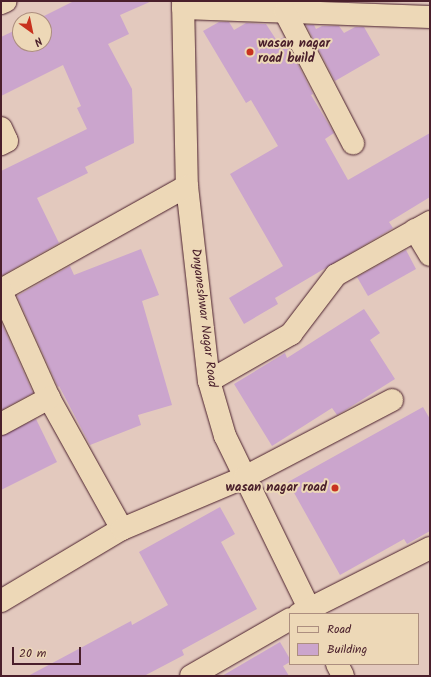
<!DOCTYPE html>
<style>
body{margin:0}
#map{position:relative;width:431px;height:677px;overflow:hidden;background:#e3c9be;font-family:Kalam,sans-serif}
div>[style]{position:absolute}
.building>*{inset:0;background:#cba5cd}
.roads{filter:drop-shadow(0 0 1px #4a1f2b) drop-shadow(0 0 1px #4a1f2b)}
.street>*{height:22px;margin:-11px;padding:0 11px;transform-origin:11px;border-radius:11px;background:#edd8b7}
.dots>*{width:11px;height:11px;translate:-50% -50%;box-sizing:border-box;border:2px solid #edd8b7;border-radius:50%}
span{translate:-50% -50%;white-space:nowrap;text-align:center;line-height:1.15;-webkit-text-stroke:4px #edd8b7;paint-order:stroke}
.poi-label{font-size:13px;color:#4a1f2b;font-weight:700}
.left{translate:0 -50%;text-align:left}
.right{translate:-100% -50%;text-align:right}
.street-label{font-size:13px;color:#4a1f2b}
.frame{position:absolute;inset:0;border:2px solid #4a1f2b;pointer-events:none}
.legend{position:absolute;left:289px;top:613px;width:130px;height:52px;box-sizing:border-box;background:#edd8b7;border:1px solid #ac8e7f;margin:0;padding:5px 7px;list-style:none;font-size:12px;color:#4a1f2b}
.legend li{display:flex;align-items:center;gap:8px;height:20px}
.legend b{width:20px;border:1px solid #ac8e7f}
.north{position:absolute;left:12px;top:12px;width:40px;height:40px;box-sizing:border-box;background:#edd8b7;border:1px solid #ac8e7f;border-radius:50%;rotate:147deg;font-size:11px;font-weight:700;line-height:16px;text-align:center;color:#4a1f2b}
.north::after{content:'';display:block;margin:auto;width:14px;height:18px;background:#c8321e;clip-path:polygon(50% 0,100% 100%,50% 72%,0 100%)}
.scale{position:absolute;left:12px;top:647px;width:69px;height:18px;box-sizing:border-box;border:2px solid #4a1f2b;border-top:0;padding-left:5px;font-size:12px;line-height:14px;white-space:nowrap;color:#4a1f2b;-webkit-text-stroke:3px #edd8b7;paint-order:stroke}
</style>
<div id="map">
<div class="building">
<div style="clip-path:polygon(74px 1px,152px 1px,120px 15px,129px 34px,108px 44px,132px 89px,134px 143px,85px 167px,88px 173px,37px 198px,59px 243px,1px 276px,1px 171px,87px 129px,77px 108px,81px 106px,63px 65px,1px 96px,1px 37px,20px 28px,20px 44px,44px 44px,44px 20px,36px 20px)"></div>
<div style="clip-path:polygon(219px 22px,229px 22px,234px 30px,246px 23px,266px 24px,277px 41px,284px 37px,313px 94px,311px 95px,334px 133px,325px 139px,348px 180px,430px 133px,430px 197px,389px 222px,393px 228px,275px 298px,278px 304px,244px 324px,229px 298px,283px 266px,230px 174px,278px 146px,251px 100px,246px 103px,203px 31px)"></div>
<div style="clip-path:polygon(306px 25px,314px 25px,316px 29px,322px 26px,339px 26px,344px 33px,355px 27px,364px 27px,380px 55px,335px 81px)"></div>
<div style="clip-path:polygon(141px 249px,159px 295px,142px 301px,172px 405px,138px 415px,141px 425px,90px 445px,59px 386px,58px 387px,17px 296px,70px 266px,74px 275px)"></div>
<div style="clip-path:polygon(406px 250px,416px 269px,368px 296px,357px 277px)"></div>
<div style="clip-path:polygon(364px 309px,380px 333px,370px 340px,395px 379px,344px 411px,337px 415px,332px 408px,272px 446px,234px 384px,285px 353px,287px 358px)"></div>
<div style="clip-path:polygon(1px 322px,33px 393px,1px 410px)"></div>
<div style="clip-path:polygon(423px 407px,430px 419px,430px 531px,407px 544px,404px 539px,340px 575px,288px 482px)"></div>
<div style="clip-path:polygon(36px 419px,57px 462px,1px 490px,1px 436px)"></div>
<div style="clip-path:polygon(220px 507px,235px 534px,221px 542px,257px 609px,182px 650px,184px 655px,144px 676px,28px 676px,131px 621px,132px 625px,168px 605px,139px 552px)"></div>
<div style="clip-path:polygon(280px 642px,290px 659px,290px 662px,283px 666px,289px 676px,222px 676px)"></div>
</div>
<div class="roads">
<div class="street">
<div style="left:183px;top:1px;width:185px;rotate:88.8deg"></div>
<div style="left:187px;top:186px;width:196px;rotate:83.6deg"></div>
<div style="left:209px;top:381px;width:57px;rotate:73.8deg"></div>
<div style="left:225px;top:436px;width:198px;rotate:64deg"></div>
<div style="left:1px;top:3px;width:5px;rotate:-22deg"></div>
<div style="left:183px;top:8px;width:247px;rotate:2.1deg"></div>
<div style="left:285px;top:12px;width:148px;rotate:62.6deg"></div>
<div style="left:1px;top:128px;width:14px;rotate:65deg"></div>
<div style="left:7px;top:141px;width:7px;rotate:153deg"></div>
<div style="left:415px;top:230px;width:29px;rotate:59deg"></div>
<div style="left:1px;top:290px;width:213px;rotate:-29.2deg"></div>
<div style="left:1px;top:291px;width:117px;rotate:65.8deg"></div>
<div style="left:49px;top:398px;width:150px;rotate:60.9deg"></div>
<div style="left:209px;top:381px;width:95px;rotate:-29.8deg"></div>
<div style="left:291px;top:334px;width:74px;rotate:-52.7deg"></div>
<div style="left:336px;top:275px;width:108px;rotate:-29.4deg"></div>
<div style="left:1px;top:424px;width:55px;rotate:-28.4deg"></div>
<div style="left:1px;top:601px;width:141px;rotate:-30.8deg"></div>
<div style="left:122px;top:529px;width:134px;rotate:-22.9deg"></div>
<div style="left:245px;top:477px;width:166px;rotate:-27.6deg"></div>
<div style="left:299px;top:614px;width:147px;rotate:-26.7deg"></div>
<div style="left:337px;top:664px;width:13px;rotate:63deg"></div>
<div style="left:191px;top:676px;width:114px;rotate:-29.9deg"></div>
</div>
</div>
<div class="dots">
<div style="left:250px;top:52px;background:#c8321e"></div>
<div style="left:335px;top:488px;background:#c8321e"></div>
</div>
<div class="poi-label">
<span class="left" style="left:258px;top:52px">wasan nagar<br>road build</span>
<span class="right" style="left:327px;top:488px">wasan nagar road</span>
</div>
<div class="street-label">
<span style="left:203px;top:318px;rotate:83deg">Dnyaneshwar Nagar Road</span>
</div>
<div class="frame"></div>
<ul class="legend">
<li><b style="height:5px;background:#edd8b7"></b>Road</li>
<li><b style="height:11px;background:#cba5cd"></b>Building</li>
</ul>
<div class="north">N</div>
<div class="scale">20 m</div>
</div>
